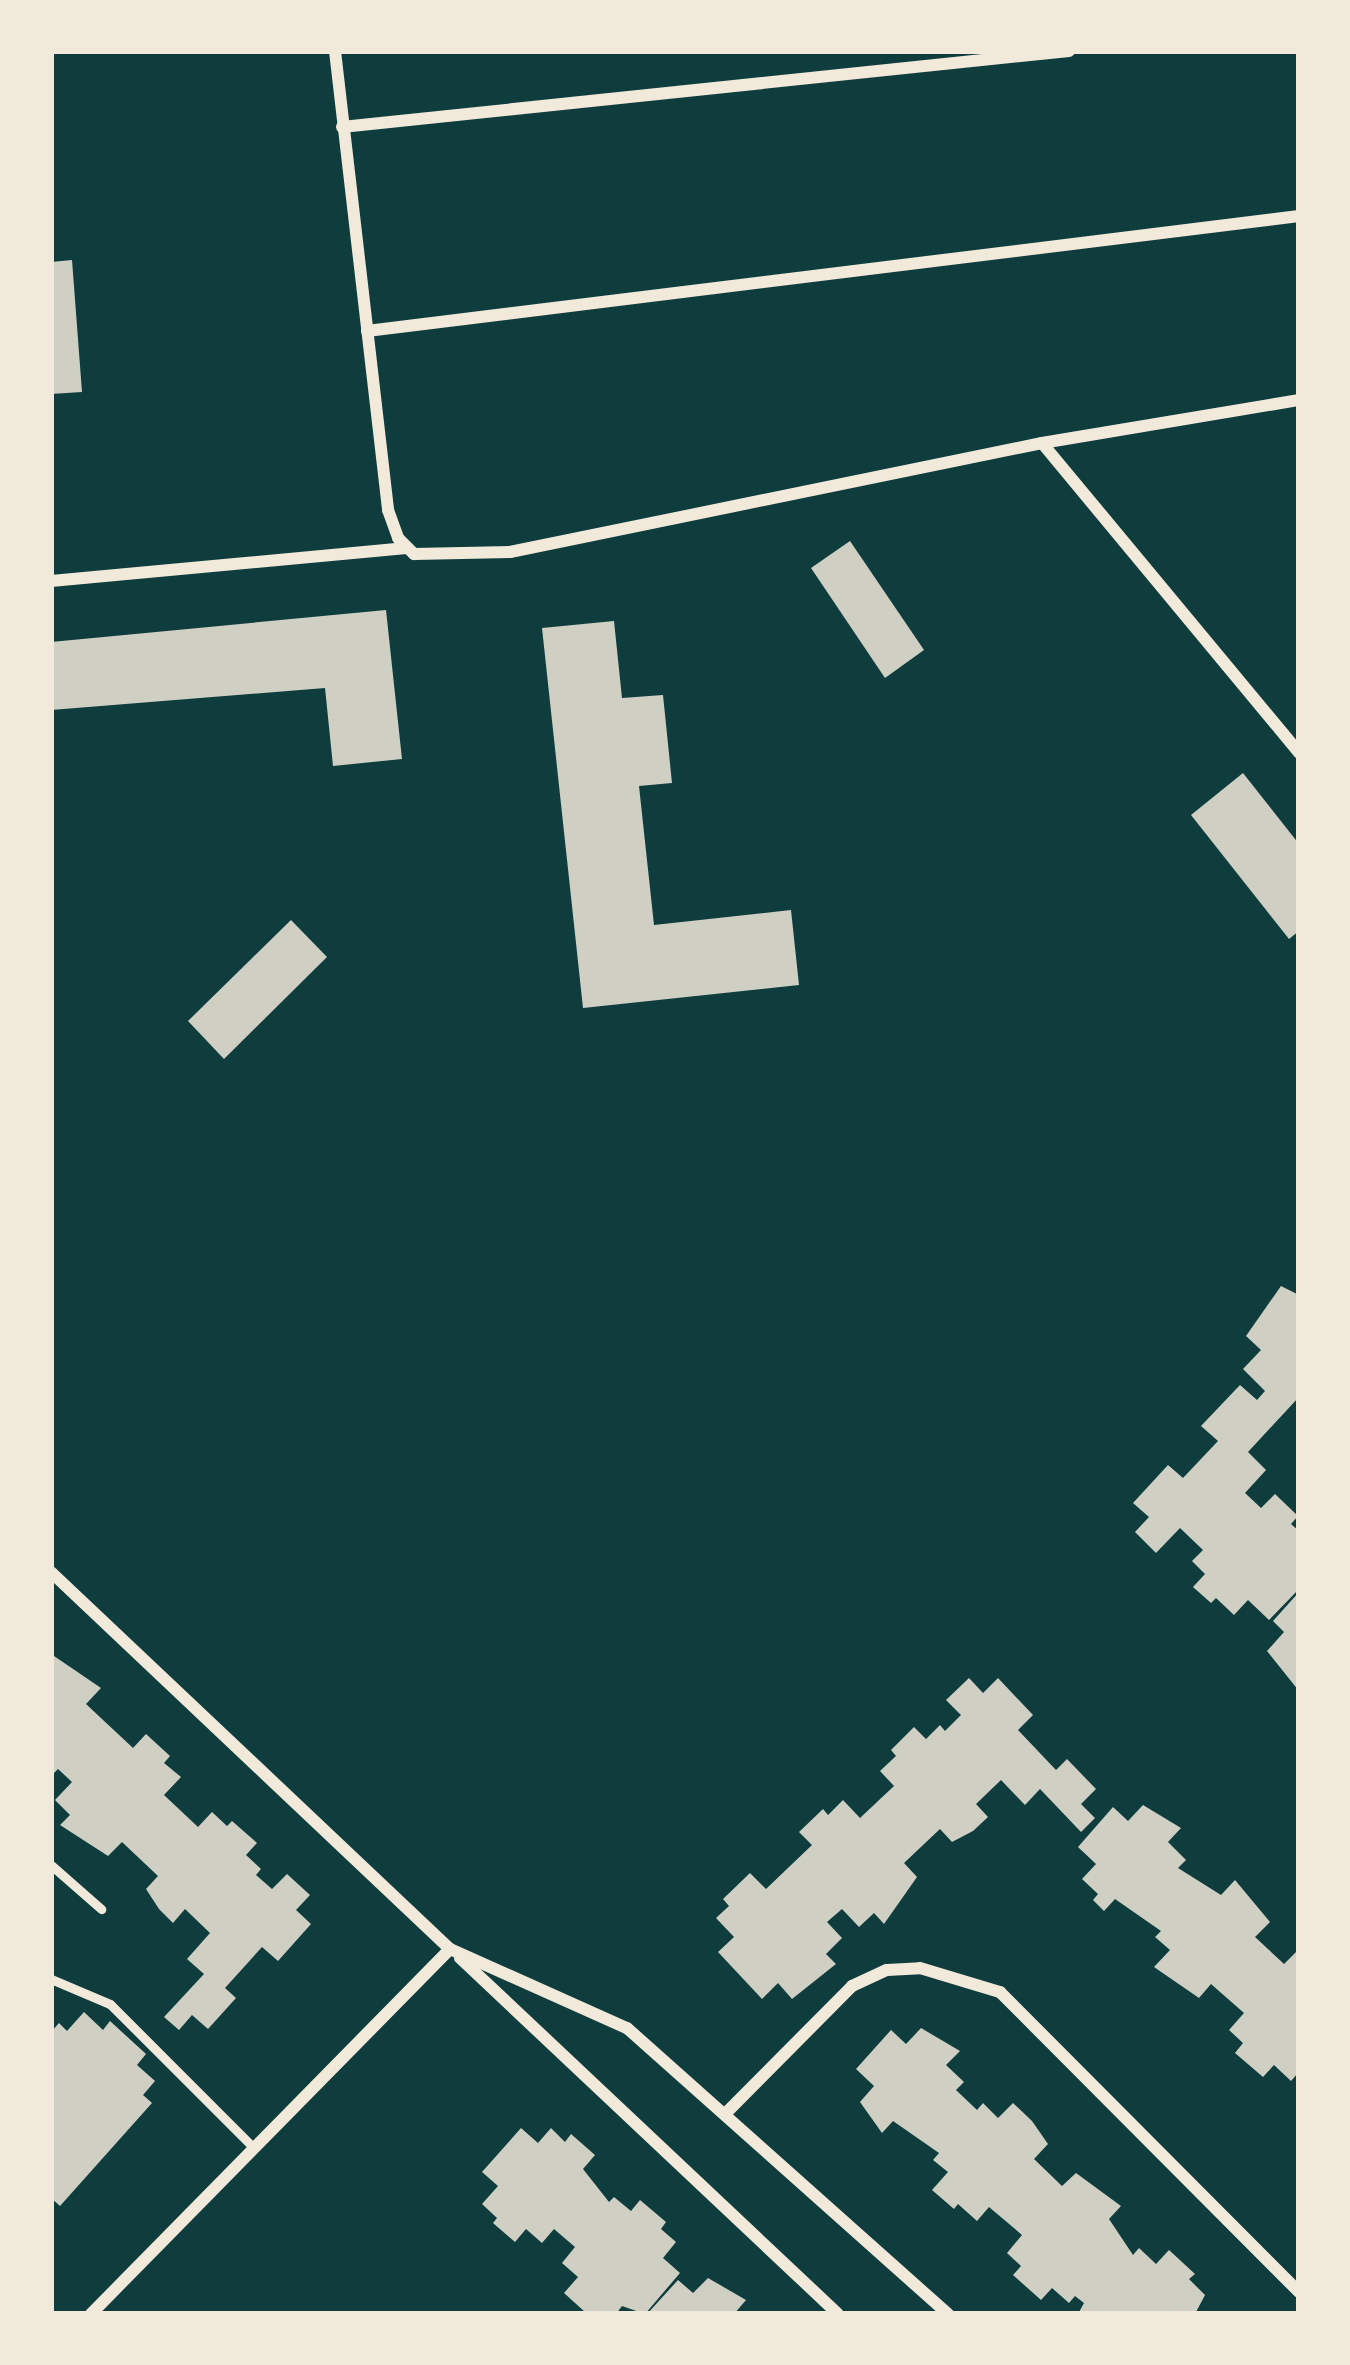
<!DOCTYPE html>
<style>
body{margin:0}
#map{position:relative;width:1350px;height:2365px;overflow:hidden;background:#0f3d3e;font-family:"Golos Text",sans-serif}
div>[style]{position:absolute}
.building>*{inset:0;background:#cfcfc3}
.service>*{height:9px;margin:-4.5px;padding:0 4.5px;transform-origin:4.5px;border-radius:4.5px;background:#f1e9da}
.minor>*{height:12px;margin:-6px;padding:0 6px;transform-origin:6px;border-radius:6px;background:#f1e9da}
span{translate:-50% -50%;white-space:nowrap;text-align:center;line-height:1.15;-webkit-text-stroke:9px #f1e9da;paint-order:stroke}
.frame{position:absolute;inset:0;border:54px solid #f1e9da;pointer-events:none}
</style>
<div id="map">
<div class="building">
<div style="clip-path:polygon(72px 260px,82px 392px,51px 394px,51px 262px)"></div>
<div style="clip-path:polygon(850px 541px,924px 650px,885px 678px,811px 568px)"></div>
<div style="clip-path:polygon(386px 610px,402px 759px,333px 766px,325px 688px,51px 710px,51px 642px)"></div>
<div style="clip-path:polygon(614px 621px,622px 698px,663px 695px,672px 783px,639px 786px,654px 925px,791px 910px,799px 985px,583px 1008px,542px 628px)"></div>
<div style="clip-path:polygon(1243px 773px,1299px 844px,1299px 931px,1289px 939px,1191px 815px)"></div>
<div style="clip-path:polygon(291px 920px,327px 957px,224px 1059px,188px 1021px)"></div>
<div style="clip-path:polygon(1281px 1286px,1299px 1295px,1299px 1397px,1248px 1452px,1266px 1470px,1245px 1493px,1261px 1508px,1275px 1494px,1298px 1516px,1291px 1524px,1299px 1531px,1299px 1589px,1269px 1620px,1248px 1600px,1234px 1615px,1216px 1598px,1211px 1603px,1193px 1587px,1205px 1574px,1192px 1561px,1203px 1550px,1180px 1528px,1156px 1553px,1135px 1532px,1149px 1517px,1133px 1503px,1168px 1465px,1183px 1478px,1218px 1441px,1201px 1426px,1240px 1385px,1257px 1400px,1265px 1391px,1243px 1369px,1261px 1350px,1246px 1336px)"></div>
<div style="clip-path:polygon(1299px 1592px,1299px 1691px,1267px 1651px,1284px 1632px,1273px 1621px)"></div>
<div style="clip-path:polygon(54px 1656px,101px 1688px,86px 1704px,133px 1748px,146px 1734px,170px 1756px,164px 1763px,181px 1777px,164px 1795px,198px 1827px,212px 1812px,227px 1826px,232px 1821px,257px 1843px,246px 1855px,261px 1869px,256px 1875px,272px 1889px,287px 1874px,310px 1895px,296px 1910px,311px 1924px,278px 1961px,262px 1947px,225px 1988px,236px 1998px,208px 2029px,192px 2015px,179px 2030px,164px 2017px,204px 1974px,187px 1959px,210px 1933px,185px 1909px,173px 1923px,159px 1909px,146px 1889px,158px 1876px,122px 1842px,108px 1856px,60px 1825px,70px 1815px,55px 1800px,72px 1782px,58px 1769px,51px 1776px)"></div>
<div style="clip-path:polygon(969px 1678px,983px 1693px,998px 1678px,1033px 1715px,1018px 1730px,1056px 1770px,1067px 1759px,1096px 1789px,1081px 1804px,1095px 1818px,1081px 1832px,1040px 1789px,1025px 1805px,1001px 1780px,976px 1804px,988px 1817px,973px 1831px,952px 1842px,940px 1829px,904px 1863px,917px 1877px,884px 1924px,874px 1913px,859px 1927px,842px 1909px,827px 1922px,842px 1938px,826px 1954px,836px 1964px,792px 1999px,778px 1983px,762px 1999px,718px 1952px,734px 1937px,716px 1918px,729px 1906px,723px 1899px,750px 1873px,766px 1889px,812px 1845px,799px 1832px,823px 1809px,828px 1815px,843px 1800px,860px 1818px,894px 1786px,880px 1771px,896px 1756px,891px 1750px,914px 1727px,926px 1739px,940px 1725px,945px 1731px,961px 1715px,946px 1700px)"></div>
<div style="clip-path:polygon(1143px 1805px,1181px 1828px,1168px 1842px,1186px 1860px,1178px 1868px,1221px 1895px,1235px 1880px,1270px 1922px,1255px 1937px,1284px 1964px,1299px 1949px,1299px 2072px,1291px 2081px,1274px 2065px,1263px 2077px,1235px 2053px,1243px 2043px,1229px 2030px,1244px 2013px,1211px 1984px,1199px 1998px,1154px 1967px,1170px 1950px,1155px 1937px,1161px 1931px,1115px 1899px,1104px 1911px,1093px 1900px,1098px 1894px,1082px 1879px,1096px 1864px,1078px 1847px,1113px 1807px,1128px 1821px)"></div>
<div style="clip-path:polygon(84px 2012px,103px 2030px,110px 2021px,146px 2054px,137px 2065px,155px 2081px,143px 2095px,152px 2103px,60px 2206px,51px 2198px,51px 2032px,59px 2023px,67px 2031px)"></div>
<div style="clip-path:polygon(921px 2028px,960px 2051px,946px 2065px,964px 2082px,956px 2090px,977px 2110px,983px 2103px,998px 2118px,1013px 2103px,1032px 2121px,1048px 2144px,1034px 2159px,1062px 2186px,1076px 2173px,1121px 2206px,1109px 2219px,1133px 2255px,1139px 2248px,1156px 2264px,1169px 2250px,1195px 2274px,1189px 2279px,1205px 2295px,1195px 2314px,1078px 2314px,1084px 2303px,1075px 2296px,1069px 2303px,1052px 2288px,1041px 2300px,1013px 2275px,1021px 2266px,1007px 2253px,1022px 2235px,989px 2207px,977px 2221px,958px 2204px,954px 2209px,932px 2190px,948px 2172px,933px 2160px,939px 2153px,893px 2121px,882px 2133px,860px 2102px,874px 2086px,856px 2069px,891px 2030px,906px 2044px)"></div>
<div style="clip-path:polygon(521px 2128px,538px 2143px,551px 2128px,565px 2142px,571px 2134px,595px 2155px,583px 2169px,609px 2202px,614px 2197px,631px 2211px,640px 2200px,666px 2222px,661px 2229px,676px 2242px,663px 2258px,680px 2273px,645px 2314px,622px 2306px,616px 2314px,585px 2312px,564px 2293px,578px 2277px,562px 2263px,575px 2247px,554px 2229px,542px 2243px,526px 2229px,515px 2242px,493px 2223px,497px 2218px,482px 2204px,498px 2186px,482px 2172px)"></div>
<div style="clip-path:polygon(708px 2278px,746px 2300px,734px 2314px,647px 2314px,678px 2280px,693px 2293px)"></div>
</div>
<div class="service">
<div style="left:51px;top:1865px;width:67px;rotate:41.3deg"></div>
<div style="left:51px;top:1979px;width:64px;rotate:23deg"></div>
<div style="left:110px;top:2004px;width:202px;rotate:45deg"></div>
</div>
<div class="minor">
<div style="left:335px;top:51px;width:462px;rotate:83.4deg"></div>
<div style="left:388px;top:510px;width:30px;rotate:70deg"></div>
<div style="left:398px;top:538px;width:23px;rotate:45deg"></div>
<div style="left:414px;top:554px;width:96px;rotate:-1.2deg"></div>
<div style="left:510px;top:552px;width:543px;rotate:-11.58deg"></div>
<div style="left:1042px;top:443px;width:261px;rotate:-9.5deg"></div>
<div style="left:342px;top:127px;width:731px;rotate:-5.97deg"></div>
<div style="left:367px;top:331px;width:939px;rotate:-7.03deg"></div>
<div style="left:1042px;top:443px;width:403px;rotate:50.3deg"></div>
<div style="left:51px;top:581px;width:357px;rotate:-5.3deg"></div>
<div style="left:51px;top:1572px;width:549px;rotate:43.38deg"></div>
<div style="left:450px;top:1949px;width:512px;rotate:134.53deg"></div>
<div style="left:450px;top:1949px;width:194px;rotate:24.1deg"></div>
<div style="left:627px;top:2028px;width:430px;rotate:41.7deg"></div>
<div style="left:460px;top:1958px;width:519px;rotate:43.28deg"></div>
<div style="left:728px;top:2111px;width:176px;rotate:-45.2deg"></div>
<div style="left:852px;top:1986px;width:38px;rotate:-25deg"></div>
<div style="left:887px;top:1970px;width:33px;rotate:-3deg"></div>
<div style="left:920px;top:1968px;width:84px;rotate:16.7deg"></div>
<div style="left:1000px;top:1992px;width:424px;rotate:45.1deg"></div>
</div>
<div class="frame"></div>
</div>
